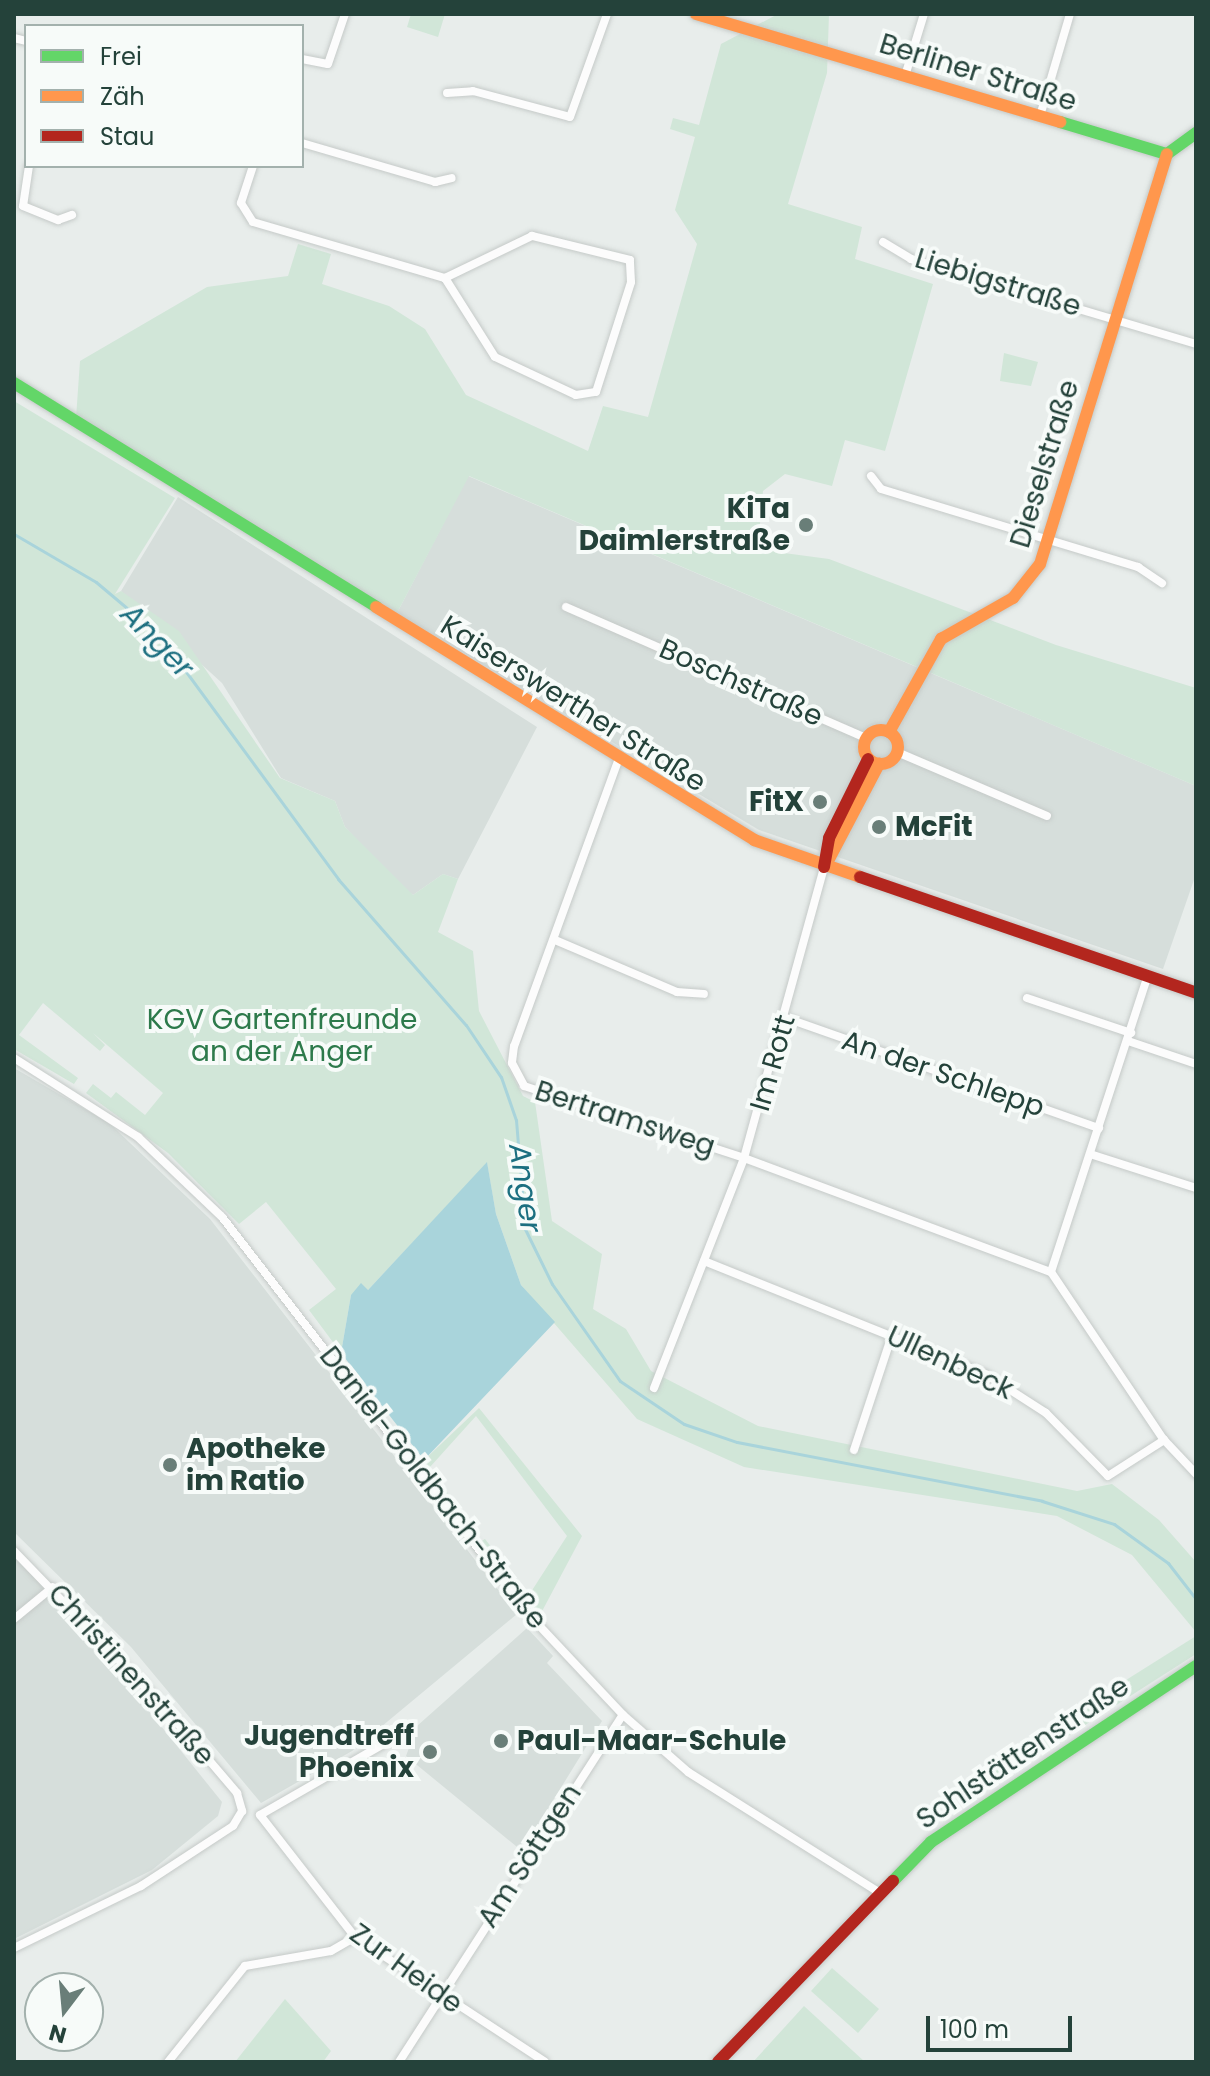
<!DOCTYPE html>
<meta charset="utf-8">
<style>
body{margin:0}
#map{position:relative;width:1210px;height:2076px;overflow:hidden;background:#e8edeb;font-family:Poppins,sans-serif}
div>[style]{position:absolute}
.built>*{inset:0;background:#d6dedb}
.green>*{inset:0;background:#d1e6d8}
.water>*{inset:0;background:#a9d4db}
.stream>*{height:3px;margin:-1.5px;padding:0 1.5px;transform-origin:1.5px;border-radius:1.5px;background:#a9d4db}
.roads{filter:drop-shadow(0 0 2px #c5cac8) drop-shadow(0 0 2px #c5cac8)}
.street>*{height:8px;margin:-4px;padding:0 4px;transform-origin:4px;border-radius:4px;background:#fcfcfc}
.fast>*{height:12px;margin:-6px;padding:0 6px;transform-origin:6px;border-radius:6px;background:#63d668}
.slow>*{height:12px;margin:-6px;padding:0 6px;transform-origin:6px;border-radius:6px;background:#ff974d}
.slow>.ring{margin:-6px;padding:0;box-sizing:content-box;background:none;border:12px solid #ff974d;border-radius:50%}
.jam>*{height:12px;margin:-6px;padding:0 6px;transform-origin:6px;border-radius:6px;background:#b3261e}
.dots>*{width:22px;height:22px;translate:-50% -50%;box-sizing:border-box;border:4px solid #f7fbf9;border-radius:50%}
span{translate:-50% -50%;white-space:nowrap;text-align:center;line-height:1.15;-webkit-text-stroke:8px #f7fbf9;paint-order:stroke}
.street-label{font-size:28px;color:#24423a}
.poi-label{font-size:28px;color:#24423a;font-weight:700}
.right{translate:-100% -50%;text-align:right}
.left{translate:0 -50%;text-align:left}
.park-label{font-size:28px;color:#2d7a4b}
.water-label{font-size:30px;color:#1c6f80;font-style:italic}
.frame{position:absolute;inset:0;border:16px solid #24423a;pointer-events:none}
.legend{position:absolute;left:24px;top:24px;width:280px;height:144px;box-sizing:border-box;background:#f7fbf9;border:2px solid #a3b1ad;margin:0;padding:10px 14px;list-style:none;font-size:24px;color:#24423a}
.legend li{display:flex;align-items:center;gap:16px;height:40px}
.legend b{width:40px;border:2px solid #a3b1ad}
.north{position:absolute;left:24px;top:1972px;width:80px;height:80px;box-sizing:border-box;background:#f7fbf9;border:2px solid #a3b1ad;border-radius:50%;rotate:196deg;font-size:22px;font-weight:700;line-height:32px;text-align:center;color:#24423a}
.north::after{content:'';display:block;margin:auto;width:28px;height:36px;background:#697e78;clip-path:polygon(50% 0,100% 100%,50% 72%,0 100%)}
.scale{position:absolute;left:926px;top:2016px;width:146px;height:36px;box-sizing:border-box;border:4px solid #24423a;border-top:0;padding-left:10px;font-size:24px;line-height:28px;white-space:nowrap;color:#24423a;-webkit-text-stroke:6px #f7fbf9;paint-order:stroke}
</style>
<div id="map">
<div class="built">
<div style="clip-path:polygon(468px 476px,1196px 786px,1196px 874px,1163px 969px,759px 830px,397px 613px)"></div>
<div style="clip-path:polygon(178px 497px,537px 727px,458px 879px,443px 874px,413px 895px,398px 885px,345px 827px,335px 801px,281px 778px,222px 683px,121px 591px)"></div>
<div style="clip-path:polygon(14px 1068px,109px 1123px,210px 1219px,517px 1614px,352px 1751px,261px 1803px,131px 1647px,14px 1532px)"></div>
<div style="clip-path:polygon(14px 1556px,51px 1589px,222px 1802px,218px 1816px,152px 1870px,14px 1939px)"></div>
<div style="clip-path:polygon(527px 1628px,553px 1656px,547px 1663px,602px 1721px,522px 1851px,406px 1756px,417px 1726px)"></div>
</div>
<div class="green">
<div style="clip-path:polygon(411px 14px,445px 14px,438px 37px,407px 27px)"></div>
<div style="clip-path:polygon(778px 14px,829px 14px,827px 73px,788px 204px,862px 227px,855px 259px,933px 284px,885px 451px,845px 440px,832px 486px,785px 474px,763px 491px,759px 535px,784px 553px,829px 559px,1056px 645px,1196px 688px,1196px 786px,469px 476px,397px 613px,76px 418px,80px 361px,207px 287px,288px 276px,298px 244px,331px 254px,322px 284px,389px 306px,425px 329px,466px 395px,588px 451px,603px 406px,648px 417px,697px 244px,675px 210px,695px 137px,670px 129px,673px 118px,699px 125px,721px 44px)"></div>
<div style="clip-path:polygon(1004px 353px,1038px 362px,1031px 386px,1000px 381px)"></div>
<div style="clip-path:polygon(14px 401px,175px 498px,115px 594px,121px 591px,179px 631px,280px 778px,335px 801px,345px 827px,413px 895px,443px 874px,458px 879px,438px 932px,473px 951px,479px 1011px,523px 1096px,535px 1102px,552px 1221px,602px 1254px,593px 1309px,626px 1329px,651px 1371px,758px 1426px,1077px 1491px,1112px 1484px,1159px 1520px,1196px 1562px,1196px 1632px,1132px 1555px,1057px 1516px,744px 1467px,637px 1419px,521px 1285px,496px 1214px,487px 1163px,368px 1290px,351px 1295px,341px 1353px,309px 1310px,336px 1289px,266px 1202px,239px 1224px,168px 1153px,86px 1093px,93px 1084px,111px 1098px,116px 1092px,145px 1115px,163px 1093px,93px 1033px,105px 1045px,100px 1051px,43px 1003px,19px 1035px,78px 1078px,74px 1084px,14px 1049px)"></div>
<div style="clip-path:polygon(479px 1408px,582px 1536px,540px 1615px,480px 1542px,485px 1539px,529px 1595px,567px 1536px,476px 1416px,430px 1467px,470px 1526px,421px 1463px)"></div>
<div style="clip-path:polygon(1196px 1636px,1196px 1654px,968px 1800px,956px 1787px)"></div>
<div style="clip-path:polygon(832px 1968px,879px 2009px,858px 2033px,811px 1991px)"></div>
<div style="clip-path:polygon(285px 1999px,331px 2051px,323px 2062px,235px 2062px)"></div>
<div style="clip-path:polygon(804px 2006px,865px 2062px,753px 2062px)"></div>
</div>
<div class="water">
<div style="clip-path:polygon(487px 1162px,496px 1214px,521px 1285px,555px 1322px,424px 1460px,341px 1353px,351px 1295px,361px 1283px,368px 1290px)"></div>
</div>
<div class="stream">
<div style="left:14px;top:534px;width:95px;rotate:30.3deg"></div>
<div style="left:96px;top:582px;width:82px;rotate:40.1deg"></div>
<div style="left:159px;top:635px;width:303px;rotate:53.7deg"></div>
<div style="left:338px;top:879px;width:194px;rotate:48.8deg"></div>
<div style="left:466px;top:1025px;width:63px;rotate:56.1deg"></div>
<div style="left:501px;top:1077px;width:46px;rotate:70.8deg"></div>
<div style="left:516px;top:1120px;width:109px;rotate:85.3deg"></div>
<div style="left:525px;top:1229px;width:61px;rotate:63.9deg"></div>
<div style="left:552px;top:1284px;width:118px;rotate:55deg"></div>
<div style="left:620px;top:1381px;width:77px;rotate:33.9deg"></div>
<div style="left:684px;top:1424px;width:56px;rotate:18.8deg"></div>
<div style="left:737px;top:1442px;width:311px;rotate:10.9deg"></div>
<div style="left:1042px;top:1501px;width:76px;rotate:17.7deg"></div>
<div style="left:1114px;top:1524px;width:67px;rotate:35.8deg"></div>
<div style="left:1168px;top:1563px;width:46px;rotate:52.1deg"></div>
</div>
<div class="roads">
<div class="street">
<div style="left:14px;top:38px;width:12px;rotate:14deg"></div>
<div style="left:302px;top:59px;width:26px;rotate:11deg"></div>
<div style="left:328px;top:64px;width:53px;rotate:-71.2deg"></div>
<div style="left:905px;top:76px;width:65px;rotate:-73deg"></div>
<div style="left:447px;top:93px;width:26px;rotate:-4deg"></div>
<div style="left:473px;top:91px;width:100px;rotate:15deg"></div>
<div style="left:570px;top:117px;width:109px;rotate:-70.2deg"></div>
<div style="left:1040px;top:116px;width:106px;rotate:-73.6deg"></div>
<div style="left:302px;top:143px;width:139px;rotate:16.3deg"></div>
<div style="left:435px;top:182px;width:17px;rotate:-13deg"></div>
<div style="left:29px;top:166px;width:40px;rotate:98.5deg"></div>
<div style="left:23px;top:206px;width:38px;rotate:22deg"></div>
<div style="left:58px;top:220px;width:15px;rotate:-20deg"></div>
<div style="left:253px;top:166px;width:39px;rotate:108deg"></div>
<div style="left:241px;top:203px;width:22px;rotate:58deg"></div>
<div style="left:253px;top:222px;width:200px;rotate:16.3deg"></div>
<div style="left:445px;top:278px;width:93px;rotate:57.7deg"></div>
<div style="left:495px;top:357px;width:89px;rotate:25.1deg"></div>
<div style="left:576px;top:395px;width:20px;rotate:-9deg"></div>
<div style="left:596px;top:392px;width:115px;rotate:-72.3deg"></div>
<div style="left:631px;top:282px;width:22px;rotate:-93deg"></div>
<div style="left:630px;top:260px;width:101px;rotate:-166.2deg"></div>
<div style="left:532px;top:236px;width:97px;rotate:154.2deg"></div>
<div style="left:883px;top:242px;width:33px;rotate:31deg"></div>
<div style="left:911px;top:259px;width:297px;rotate:16.6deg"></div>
<div style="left:871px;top:476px;width:16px;rotate:52deg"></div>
<div style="left:881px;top:489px;width:269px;rotate:16.9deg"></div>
<div style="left:1138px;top:567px;width:29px;rotate:34deg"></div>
<div style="left:566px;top:607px;width:327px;rotate:23.6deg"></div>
<div style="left:897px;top:752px;width:163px;rotate:23.1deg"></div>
<div style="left:618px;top:761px;width:303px;rotate:110deg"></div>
<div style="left:514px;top:1046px;width:17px;rotate:97deg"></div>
<div style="left:512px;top:1063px;width:26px;rotate:62deg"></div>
<div style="left:524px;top:1086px;width:231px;rotate:18.1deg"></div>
<div style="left:744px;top:1158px;width:327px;rotate:20.4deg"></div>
<div style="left:555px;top:940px;width:133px;rotate:23.1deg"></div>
<div style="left:677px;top:992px;width:27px;rotate:4deg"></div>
<div style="left:1147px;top:978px;width:309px;rotate:108.1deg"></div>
<div style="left:1051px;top:1272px;width:202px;rotate:56.1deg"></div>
<div style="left:1164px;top:1440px;width:47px;rotate:46.7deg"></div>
<div style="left:1027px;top:998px;width:110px;rotate:18.6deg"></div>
<div style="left:786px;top:1018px;width:332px;rotate:19.4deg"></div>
<div style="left:1128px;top:1041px;width:72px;rotate:18.7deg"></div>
<div style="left:14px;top:1058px;width:147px;rotate:32.5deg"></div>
<div style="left:138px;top:1137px;width:116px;rotate:43.6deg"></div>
<div style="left:222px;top:1217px;width:505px;rotate:52.31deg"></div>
<div style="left:531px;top:1617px;width:134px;rotate:46.8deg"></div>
<div style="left:623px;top:1715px;width:86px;rotate:41.2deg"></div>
<div style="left:688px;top:1772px;width:223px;rotate:32.2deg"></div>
<div style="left:1090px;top:1154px;width:111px;rotate:17.8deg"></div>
<div style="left:704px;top:1261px;width:305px;rotate:21.9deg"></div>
<div style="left:987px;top:1375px;width:70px;rotate:32.8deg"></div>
<div style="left:1046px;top:1413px;width:88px;rotate:45.5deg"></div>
<div style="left:1108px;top:1476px;width:67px;rotate:-32.7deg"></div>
<div style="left:654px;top:1388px;width:247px;rotate:-68.6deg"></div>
<div style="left:744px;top:1158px;width:302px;rotate:-74.6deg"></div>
<div style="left:854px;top:1450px;width:121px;rotate:-71.7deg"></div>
<div style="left:14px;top:1551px;width:204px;rotate:46deg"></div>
<div style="left:156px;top:1698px;width:125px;rotate:49.5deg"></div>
<div style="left:237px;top:1793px;width:19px;rotate:74deg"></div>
<div style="left:242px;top:1811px;width:17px;rotate:121deg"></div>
<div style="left:233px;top:1826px;width:110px;rotate:146.9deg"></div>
<div style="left:141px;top:1886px;width:141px;rotate:154deg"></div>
<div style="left:14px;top:1619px;width:50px;rotate:-39.4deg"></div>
<div style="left:260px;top:1815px;width:155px;rotate:52.1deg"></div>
<div style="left:355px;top:1937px;width:227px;rotate:33.3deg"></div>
<div style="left:260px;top:1815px;width:146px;rotate:-29.9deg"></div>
<div style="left:168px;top:2062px;width:123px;rotate:-51.3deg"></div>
<div style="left:245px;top:1966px;width:87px;rotate:-9.9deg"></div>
<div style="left:331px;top:1951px;width:28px;rotate:-30deg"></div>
<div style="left:399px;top:2062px;width:413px;rotate:-57.2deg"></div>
</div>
<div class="fast">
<div style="left:1060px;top:122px;width:112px;rotate:16.7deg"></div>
<div style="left:1167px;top:154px;width:36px;rotate:-36deg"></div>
<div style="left:14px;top:383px;width:426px;rotate:31.7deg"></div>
<div style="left:893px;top:1881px;width:54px;rotate:-45.7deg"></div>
<div style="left:931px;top:1842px;width:318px;rotate:-33.6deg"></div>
</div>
<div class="slow">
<div style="left:696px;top:14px;width:380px;rotate:16.5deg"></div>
<div style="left:376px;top:607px;width:444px;rotate:31.6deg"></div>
<div style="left:754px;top:840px;width:112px;rotate:19.2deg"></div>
<div class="ring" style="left:864px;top:730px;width:22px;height:22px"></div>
<div style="left:889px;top:732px;width:107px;rotate:-60.8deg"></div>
<div style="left:941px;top:639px;width:83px;rotate:-29.7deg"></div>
<div style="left:1013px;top:598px;width:43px;rotate:-51.5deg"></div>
<div style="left:1040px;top:564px;width:429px;rotate:-72.8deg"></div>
<div style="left:828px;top:861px;width:110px;rotate:-62.3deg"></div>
</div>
<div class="jam">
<div style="left:824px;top:867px;width:29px;rotate:-80deg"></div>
<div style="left:829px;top:838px;width:88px;rotate:-63.7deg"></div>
<div style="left:860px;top:877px;width:355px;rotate:19deg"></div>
<div style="left:718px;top:2062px;width:252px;rotate:-46deg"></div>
</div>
</div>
<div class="dots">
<div style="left:806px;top:525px;background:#697e78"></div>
<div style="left:820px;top:802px;background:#697e78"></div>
<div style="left:879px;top:827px;background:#697e78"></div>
<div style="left:170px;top:1465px;background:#697e78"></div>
<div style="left:501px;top:1741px;background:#697e78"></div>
<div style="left:430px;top:1752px;background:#697e78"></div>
</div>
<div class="street-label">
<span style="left:978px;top:73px;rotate:17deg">Berliner Straße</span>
<span style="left:998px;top:283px;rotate:17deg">Liebigstraße</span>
<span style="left:1045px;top:464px;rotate:-73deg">Dieselstraße</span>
<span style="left:741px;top:683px;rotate:24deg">Boschstraße</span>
<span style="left:573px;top:704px;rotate:32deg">Kaiserswerther Straße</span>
<span style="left:773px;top:1063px;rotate:-74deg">Im Rott</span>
<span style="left:943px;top:1074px;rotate:19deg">An der Schlepp</span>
<span style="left:625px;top:1119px;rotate:18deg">Bertramsweg</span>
<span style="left:950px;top:1363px;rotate:25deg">Ullenbeck</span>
<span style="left:433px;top:1488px;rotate:52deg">Daniel-Goldbach-Straße</span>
<span style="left:131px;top:1675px;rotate:48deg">Christinenstraße</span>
<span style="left:1023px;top:1753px;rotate:-34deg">Sohlstättenstraße</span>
<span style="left:530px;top:1856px;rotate:-57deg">Am Söttgen</span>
<span style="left:406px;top:1969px;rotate:36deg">Zur Heide</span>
</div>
<div class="poi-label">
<span class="right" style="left:790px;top:525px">KiTa<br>Daimlerstraße</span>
<span class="right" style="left:804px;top:802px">FitX</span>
<span class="left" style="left:895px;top:827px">McFit</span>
<span class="left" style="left:186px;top:1465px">Apotheke<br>im Ratio</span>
<span class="right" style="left:414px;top:1752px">Jugendtreff<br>Phoenix</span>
<span class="left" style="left:517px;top:1741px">Paul-Maar-Schule</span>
</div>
<div class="park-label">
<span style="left:282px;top:1036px">KGV Gartenfreunde<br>an der Anger</span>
</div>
<div class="water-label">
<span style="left:157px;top:641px;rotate:46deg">Anger</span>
<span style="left:525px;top:1188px;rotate:82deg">Anger</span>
</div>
<div class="frame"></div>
<ul class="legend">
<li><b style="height:10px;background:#63d668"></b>Frei</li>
<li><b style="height:10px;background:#ff974d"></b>Zäh</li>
<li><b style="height:10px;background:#b3261e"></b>Stau</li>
</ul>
<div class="north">N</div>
<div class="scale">100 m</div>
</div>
